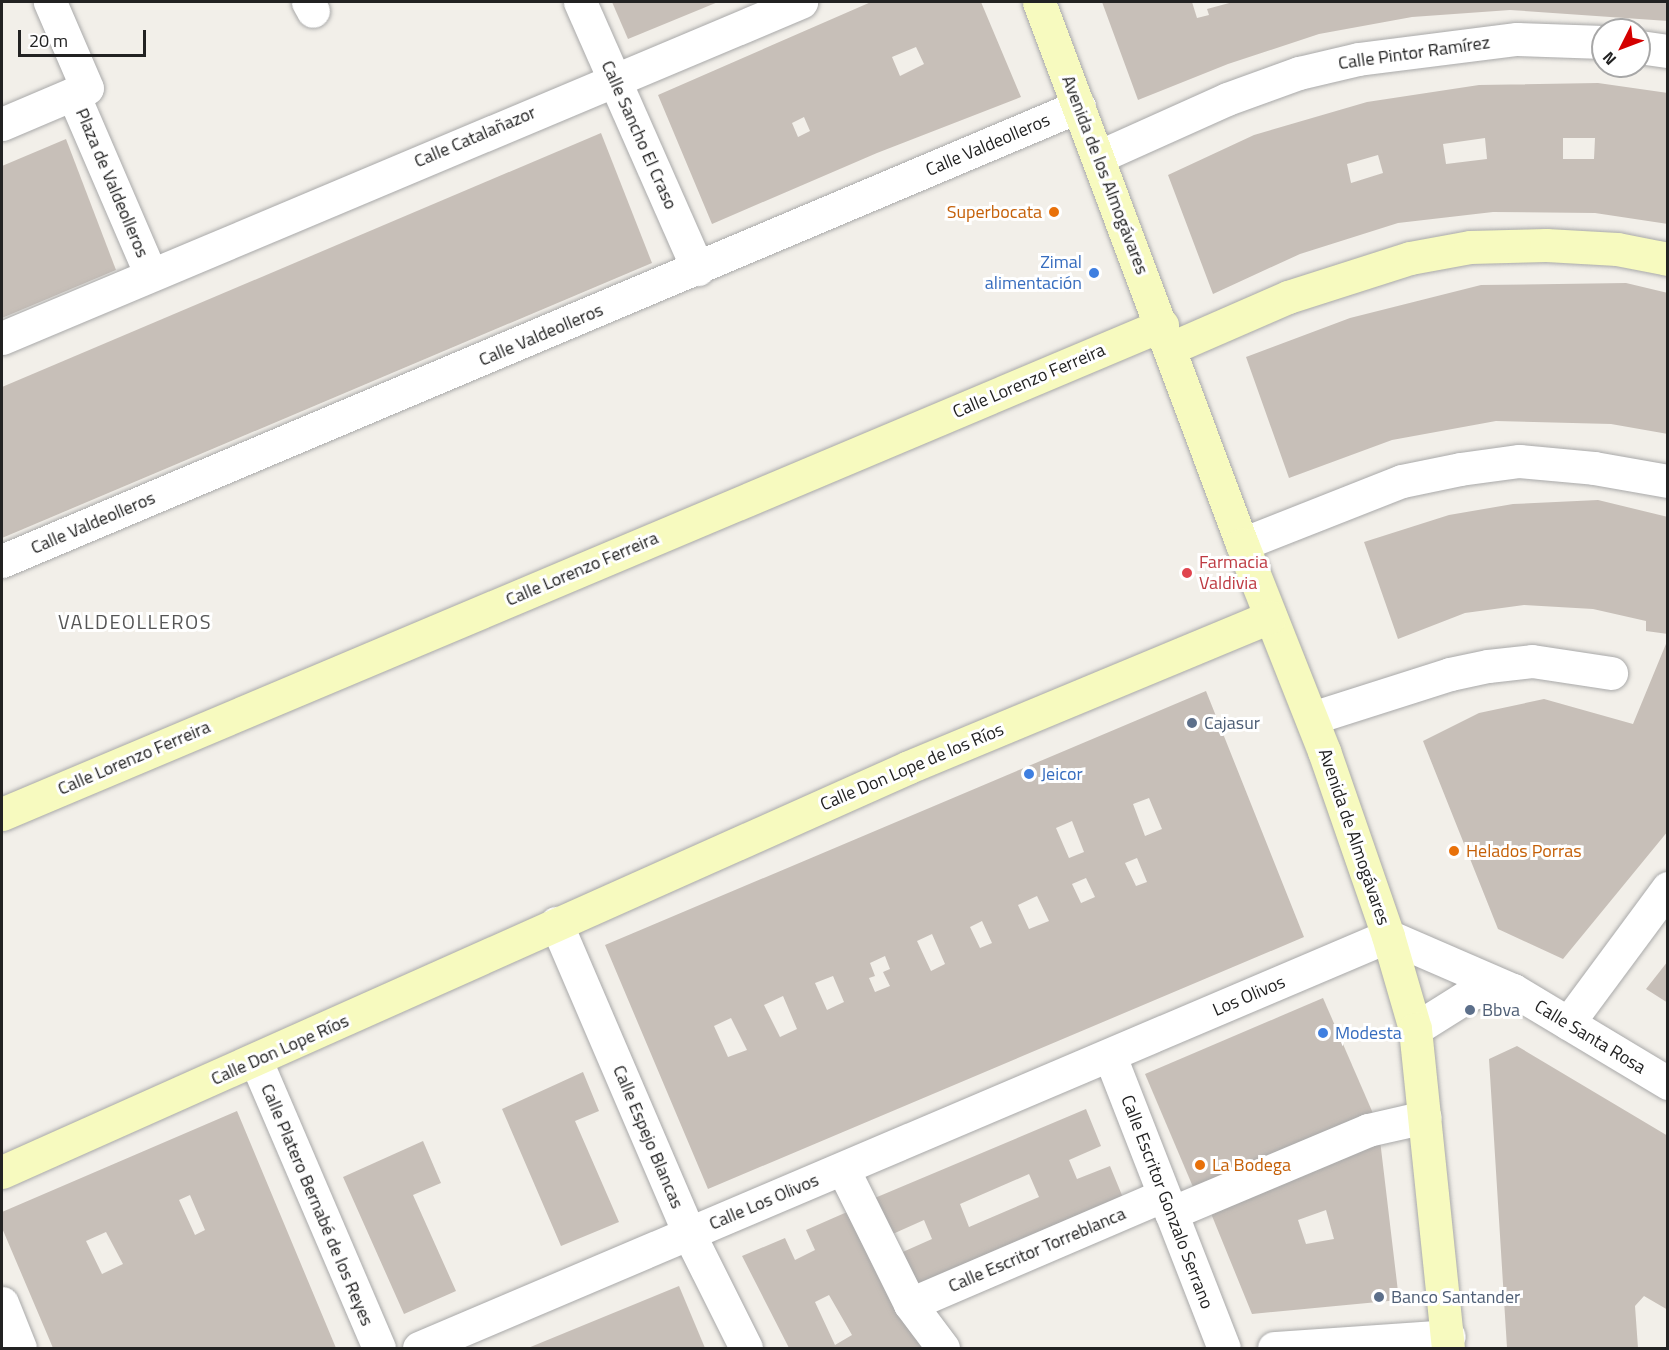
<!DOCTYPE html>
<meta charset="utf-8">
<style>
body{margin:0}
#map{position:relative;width:1669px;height:1350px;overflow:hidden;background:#f2efe9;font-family:"Titillium Web",sans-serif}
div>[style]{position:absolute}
.building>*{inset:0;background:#c7bfb8}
.roads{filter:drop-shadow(0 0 2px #a9a9a9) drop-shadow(0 0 2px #a9a9a9)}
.street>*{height:33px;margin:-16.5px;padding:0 16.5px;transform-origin:16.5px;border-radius:16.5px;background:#fff}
.secondary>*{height:33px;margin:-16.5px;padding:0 16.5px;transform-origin:16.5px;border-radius:16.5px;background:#f7fabf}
.dots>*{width:16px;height:16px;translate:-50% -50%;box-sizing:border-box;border:3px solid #fff;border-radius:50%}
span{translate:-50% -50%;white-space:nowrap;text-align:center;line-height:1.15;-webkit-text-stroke:6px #fff;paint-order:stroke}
.street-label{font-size:18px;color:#222}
.food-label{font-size:18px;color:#c56008}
.right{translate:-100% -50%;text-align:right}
.left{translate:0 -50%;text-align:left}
.shop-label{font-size:18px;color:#366cbe}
.health-label{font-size:18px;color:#be3a42}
.service-label{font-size:18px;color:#4e5e75}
.neighbourhood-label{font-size:20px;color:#555;letter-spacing:1.5px}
.frame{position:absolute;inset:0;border:3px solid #222;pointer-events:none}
.north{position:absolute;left:1591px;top:18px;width:60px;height:60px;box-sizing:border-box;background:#fff;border:2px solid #a7a7a7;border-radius:50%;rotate:228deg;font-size:16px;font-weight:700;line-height:24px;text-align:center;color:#222}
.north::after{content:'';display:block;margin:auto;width:21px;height:27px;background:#d40000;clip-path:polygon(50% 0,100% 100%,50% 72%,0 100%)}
.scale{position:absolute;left:18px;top:30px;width:128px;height:27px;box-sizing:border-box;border:3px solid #222;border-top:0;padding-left:8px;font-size:18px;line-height:21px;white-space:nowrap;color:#222;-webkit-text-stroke:4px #fff;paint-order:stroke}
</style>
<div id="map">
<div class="building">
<div style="clip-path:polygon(612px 2px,718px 2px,628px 39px)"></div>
<div style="clip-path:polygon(evenodd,871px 2px,981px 2px,1021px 97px,877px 153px,712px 224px,658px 95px,871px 2px,916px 47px,924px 64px,900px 76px,892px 57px,916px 47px,871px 2px,804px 117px,810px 131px,798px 137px,792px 123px,804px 117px)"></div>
<div style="clip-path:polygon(1102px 2px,1192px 2px,1197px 18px,1209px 15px,1207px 9px,1233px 2px,1668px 2px,1668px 21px,1510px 10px,1412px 17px,1319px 34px,1228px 64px,1138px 100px)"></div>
<div style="clip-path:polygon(evenodd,1598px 83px,1668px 93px,1668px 224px,1595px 213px,1493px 212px,1398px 223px,1300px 254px,1213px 294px,1168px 175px,1254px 135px,1367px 102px,1479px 85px,1598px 83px,1485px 138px,1487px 159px,1446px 164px,1443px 144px,1485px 138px,1598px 83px,1563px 138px,1595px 138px,1594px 159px,1563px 159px,1563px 138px,1598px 83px,1378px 155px,1383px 173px,1351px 183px,1347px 164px,1378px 155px)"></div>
<div style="clip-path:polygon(601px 133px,652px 263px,2px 538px,2px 387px)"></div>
<div style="clip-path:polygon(66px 139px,116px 270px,2px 318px,2px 166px)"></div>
<div style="clip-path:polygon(1626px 283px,1668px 293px,1668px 434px,1611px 424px,1496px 421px,1392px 440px,1289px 478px,1246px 357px,1350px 318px,1481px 285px)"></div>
<div style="clip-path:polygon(1598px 500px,1668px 517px,1668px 634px,1646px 631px,1646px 621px,1593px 609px,1524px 605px,1465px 613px,1398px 639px,1364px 542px,1449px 515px,1513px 504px)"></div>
<div style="clip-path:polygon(1668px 639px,1668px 831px,1563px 959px,1498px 929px,1423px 741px,1479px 713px,1544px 699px,1633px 724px)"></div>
<div style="clip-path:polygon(evenodd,1206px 691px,1304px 937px,708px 1189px,605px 945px,1206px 691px,1149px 798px,1162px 829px,1145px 836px,1133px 804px,1149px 798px,1206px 691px,1072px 821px,1084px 852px,1069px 858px,1056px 828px,1072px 821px,1206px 691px,1137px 858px,1147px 882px,1136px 886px,1125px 863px,1137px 858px,1206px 691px,1086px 878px,1095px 897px,1081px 903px,1072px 884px,1086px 878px,1206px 691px,1037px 896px,1049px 921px,1029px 929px,1018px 905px,1037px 896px,1206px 691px,982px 921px,992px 943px,980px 948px,970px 927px,982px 921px,1206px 691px,932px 934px,945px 964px,931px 971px,917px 941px,932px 934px,1206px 691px,885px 956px,890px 969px,883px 972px,890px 986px,875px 992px,869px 978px,875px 976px,870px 963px,885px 956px,1206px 691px,833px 976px,844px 1002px,827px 1010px,815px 983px,833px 976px,1206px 691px,783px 996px,797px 1029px,780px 1037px,764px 1005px,783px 996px,1206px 691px,731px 1018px,747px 1050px,728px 1057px,714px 1026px,731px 1018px)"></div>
<div style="clip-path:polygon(1668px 961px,1668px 1003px,1646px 989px)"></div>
<div style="clip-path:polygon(1323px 998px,1375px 1118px,1196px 1194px,1145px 1074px)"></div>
<div style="clip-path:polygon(1517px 1046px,1668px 1136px,1668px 1310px,1644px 1296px,1635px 1306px,1638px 1348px,1507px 1348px,1489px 1059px)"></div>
<div style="clip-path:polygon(583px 1072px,599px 1111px,575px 1121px,619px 1222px,561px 1246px,502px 1109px)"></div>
<div style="clip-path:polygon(evenodd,1086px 1109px,1101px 1146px,1069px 1160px,1077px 1179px,1110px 1166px,1126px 1205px,914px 1295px,896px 1255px,932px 1239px,924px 1220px,886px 1237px,870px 1200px,1086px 1109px,1029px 1174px,1039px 1197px,969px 1227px,960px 1204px,1029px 1174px)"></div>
<div style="clip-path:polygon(evenodd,237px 1111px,336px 1348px,53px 1348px,2px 1228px,2px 1212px,237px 1111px,190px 1195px,205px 1230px,195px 1235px,179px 1200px,190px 1195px,237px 1111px,106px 1232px,123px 1264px,102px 1274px,86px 1241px,106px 1232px)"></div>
<div style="clip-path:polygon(evenodd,1380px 1140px,1399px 1300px,1252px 1314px,1210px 1211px,1380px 1140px,1326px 1210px,1334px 1239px,1306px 1244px,1298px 1220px,1326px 1210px)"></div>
<div style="clip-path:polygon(423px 1141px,441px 1183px,413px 1195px,456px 1291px,404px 1314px,343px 1177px)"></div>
<div style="clip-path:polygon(evenodd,847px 1212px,924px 1348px,789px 1348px,742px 1256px,785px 1238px,795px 1260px,815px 1250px,806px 1230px,847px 1212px,829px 1295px,852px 1335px,835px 1345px,815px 1302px,829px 1295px)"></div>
<div style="clip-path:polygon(679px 1286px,705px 1348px,528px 1348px)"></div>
</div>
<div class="roads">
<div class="street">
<div style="left:308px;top:2px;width:10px;rotate:61deg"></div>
<div style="left:580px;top:2px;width:292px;rotate:66.2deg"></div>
<div style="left:1639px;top:47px;width:29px;rotate:8deg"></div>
<div style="left:73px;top:94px;width:195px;rotate:66.7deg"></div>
<div style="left:2px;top:124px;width:92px;rotate:-23deg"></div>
<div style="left:87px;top:88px;width:94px;rotate:-113.3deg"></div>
<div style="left:1098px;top:157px;width:141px;rotate:-24.2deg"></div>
<div style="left:1227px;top:99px;width:77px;rotate:-19.9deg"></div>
<div style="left:1299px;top:73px;width:61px;rotate:-13.3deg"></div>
<div style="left:1358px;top:59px;width:160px;rotate:-7.2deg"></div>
<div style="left:1517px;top:39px;width:86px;rotate:2deg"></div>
<div style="left:2px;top:338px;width:867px;rotate:-22.81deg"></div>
<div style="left:1242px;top:544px;width:172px;rotate:-21.5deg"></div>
<div style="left:1402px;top:481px;width:59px;rotate:-11.7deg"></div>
<div style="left:1460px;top:469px;width:60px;rotate:-7.7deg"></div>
<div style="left:1519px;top:461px;width:75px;rotate:5.3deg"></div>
<div style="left:1594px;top:468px;width:75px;rotate:10deg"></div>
<div style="left:2px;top:561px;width:1169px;rotate:-22.9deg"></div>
<div style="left:1312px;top:718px;width:145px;rotate:-17.7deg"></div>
<div style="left:1450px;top:674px;width:39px;rotate:-12deg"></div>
<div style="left:1488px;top:666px;width:44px;rotate:-6.5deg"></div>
<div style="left:1532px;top:661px;width:80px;rotate:8.6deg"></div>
<div style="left:556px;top:923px;width:338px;rotate:66.8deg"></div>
<div style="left:689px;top:1234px;width:127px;rotate:63.4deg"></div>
<div style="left:1568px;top:1023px;width:168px;rotate:-53.5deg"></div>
<div style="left:1415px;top:1029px;width:70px;rotate:-32.1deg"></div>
<div style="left:1474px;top:992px;width:39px;rotate:-3deg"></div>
<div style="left:1513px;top:990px;width:181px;rotate:31deg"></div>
<div style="left:1110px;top:1056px;width:313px;rotate:68.7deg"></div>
<div style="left:256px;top:1061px;width:312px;rotate:66.8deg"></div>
<div style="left:843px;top:1169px;width:151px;rotate:63.6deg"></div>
<div style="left:910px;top:1304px;width:55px;rotate:53.1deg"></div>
<div style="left:1171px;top:1213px;width:214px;rotate:-22.8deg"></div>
<div style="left:1368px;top:1130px;width:58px;rotate:-12.8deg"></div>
<div style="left:2px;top:1303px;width:48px;rotate:68.2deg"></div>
<div style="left:910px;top:1304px;width:276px;rotate:-23.2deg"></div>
<div style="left:419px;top:1348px;width:1053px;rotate:-23.03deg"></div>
<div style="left:1388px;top:936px;width:136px;rotate:23.4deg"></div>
<div style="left:1274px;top:1348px;width:175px;rotate:-3.9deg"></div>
</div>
<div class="secondary">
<div style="left:1039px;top:2px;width:579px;rotate:69.47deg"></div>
<div style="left:1242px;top:544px;width:223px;rotate:68.4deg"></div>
<div style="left:1324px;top:751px;width:196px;rotate:70.9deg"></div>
<div style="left:1388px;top:936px;width:97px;rotate:73.8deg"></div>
<div style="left:1415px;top:1029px;width:321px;rotate:84.1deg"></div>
<div style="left:1171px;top:348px;width:128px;rotate:-23.6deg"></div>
<div style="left:1288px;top:297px;width:128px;rotate:-17.7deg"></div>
<div style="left:1410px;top:258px;width:61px;rotate:-10.4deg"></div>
<div style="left:1470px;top:247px;width:76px;rotate:-1.5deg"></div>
<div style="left:1546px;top:245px;width:71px;rotate:3.2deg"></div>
<div style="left:1617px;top:249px;width:52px;rotate:11.1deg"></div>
<div style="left:2px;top:814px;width:1259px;rotate:-22.86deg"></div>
<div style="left:2px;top:1172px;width:993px;rotate:-24.06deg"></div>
<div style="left:909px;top:767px;width:391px;rotate:-22.6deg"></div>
</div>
</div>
<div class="dots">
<div style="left:1054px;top:212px;background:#e8710a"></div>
<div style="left:1094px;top:273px;background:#3f7fe0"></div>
<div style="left:1187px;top:573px;background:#e0444e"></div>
<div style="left:1192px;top:723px;background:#5c6f8a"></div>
<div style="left:1029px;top:774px;background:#3f7fe0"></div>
<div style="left:1454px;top:851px;background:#e8710a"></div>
<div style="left:1470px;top:1010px;background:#5c6f8a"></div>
<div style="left:1323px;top:1033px;background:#3f7fe0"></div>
<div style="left:1200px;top:1165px;background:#e8710a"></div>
<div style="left:1379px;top:1297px;background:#5c6f8a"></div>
</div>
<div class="street-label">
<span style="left:1414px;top:53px;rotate:-8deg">Calle Pintor Ramírez</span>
<span style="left:639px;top:135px;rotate:66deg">Calle Sancho El Craso</span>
<span style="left:475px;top:137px;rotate:-23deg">Calle Catalañazor</span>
<span style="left:988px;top:145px;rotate:-23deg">Calle Valdeolleros</span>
<span style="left:1105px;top:175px;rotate:69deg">Avenida de los Almogávares</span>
<span style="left:112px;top:183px;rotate:67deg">Plaza de Valdeolleros</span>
<span style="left:541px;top:335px;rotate:-23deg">Calle Valdeolleros</span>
<span style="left:1029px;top:381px;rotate:-23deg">Calle Lorenzo Ferreira</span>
<span style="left:93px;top:523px;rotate:-23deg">Calle Valdeolleros</span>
<span style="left:582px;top:569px;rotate:-23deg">Calle Lorenzo Ferreira</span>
<span style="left:134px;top:758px;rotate:-23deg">Calle Lorenzo Ferreira</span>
<span style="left:912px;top:767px;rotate:-23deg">Calle Don Lope de los Ríos</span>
<span style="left:1354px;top:837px;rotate:71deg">Avenida de Almogávares</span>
<span style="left:1249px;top:996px;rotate:-23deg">Los Olivos</span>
<span style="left:1590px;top:1037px;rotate:31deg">Calle Santa Rosa</span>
<span style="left:280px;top:1050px;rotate:-24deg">Calle Don Lope Ríos</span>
<span style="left:648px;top:1137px;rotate:67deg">Calle Espejo Blancas</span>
<span style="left:764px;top:1202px;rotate:-23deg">Calle Los Olivos</span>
<span style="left:1167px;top:1202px;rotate:69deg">Calle Escritor Gonzalo Serrano</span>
<span style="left:317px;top:1205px;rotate:67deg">Calle Platero Bernabé de los Reyes</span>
<span style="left:1037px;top:1250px;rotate:-23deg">Calle Escritor Torreblanca</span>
</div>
<div class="food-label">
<span class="right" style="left:1042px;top:212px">Superbocata</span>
<span class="left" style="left:1466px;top:851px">Helados Porras</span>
<span class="left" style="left:1212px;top:1165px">La Bodega</span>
</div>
<div class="shop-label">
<span class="right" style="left:1082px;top:273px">Zimal<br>alimentación</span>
<span class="left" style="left:1041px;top:774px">Jeicor</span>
<span class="left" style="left:1335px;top:1033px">Modesta</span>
</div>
<div class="health-label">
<span class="left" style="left:1199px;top:573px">Farmacia<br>Valdivia</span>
</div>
<div class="service-label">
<span class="left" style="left:1204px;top:723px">Cajasur</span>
<span class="left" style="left:1482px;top:1010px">Bbva</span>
<span class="left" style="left:1391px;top:1297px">Banco Santander</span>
</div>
<div class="neighbourhood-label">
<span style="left:135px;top:621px">VALDEOLLEROS</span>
</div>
<div class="frame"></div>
<div class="north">N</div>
<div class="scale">20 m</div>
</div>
